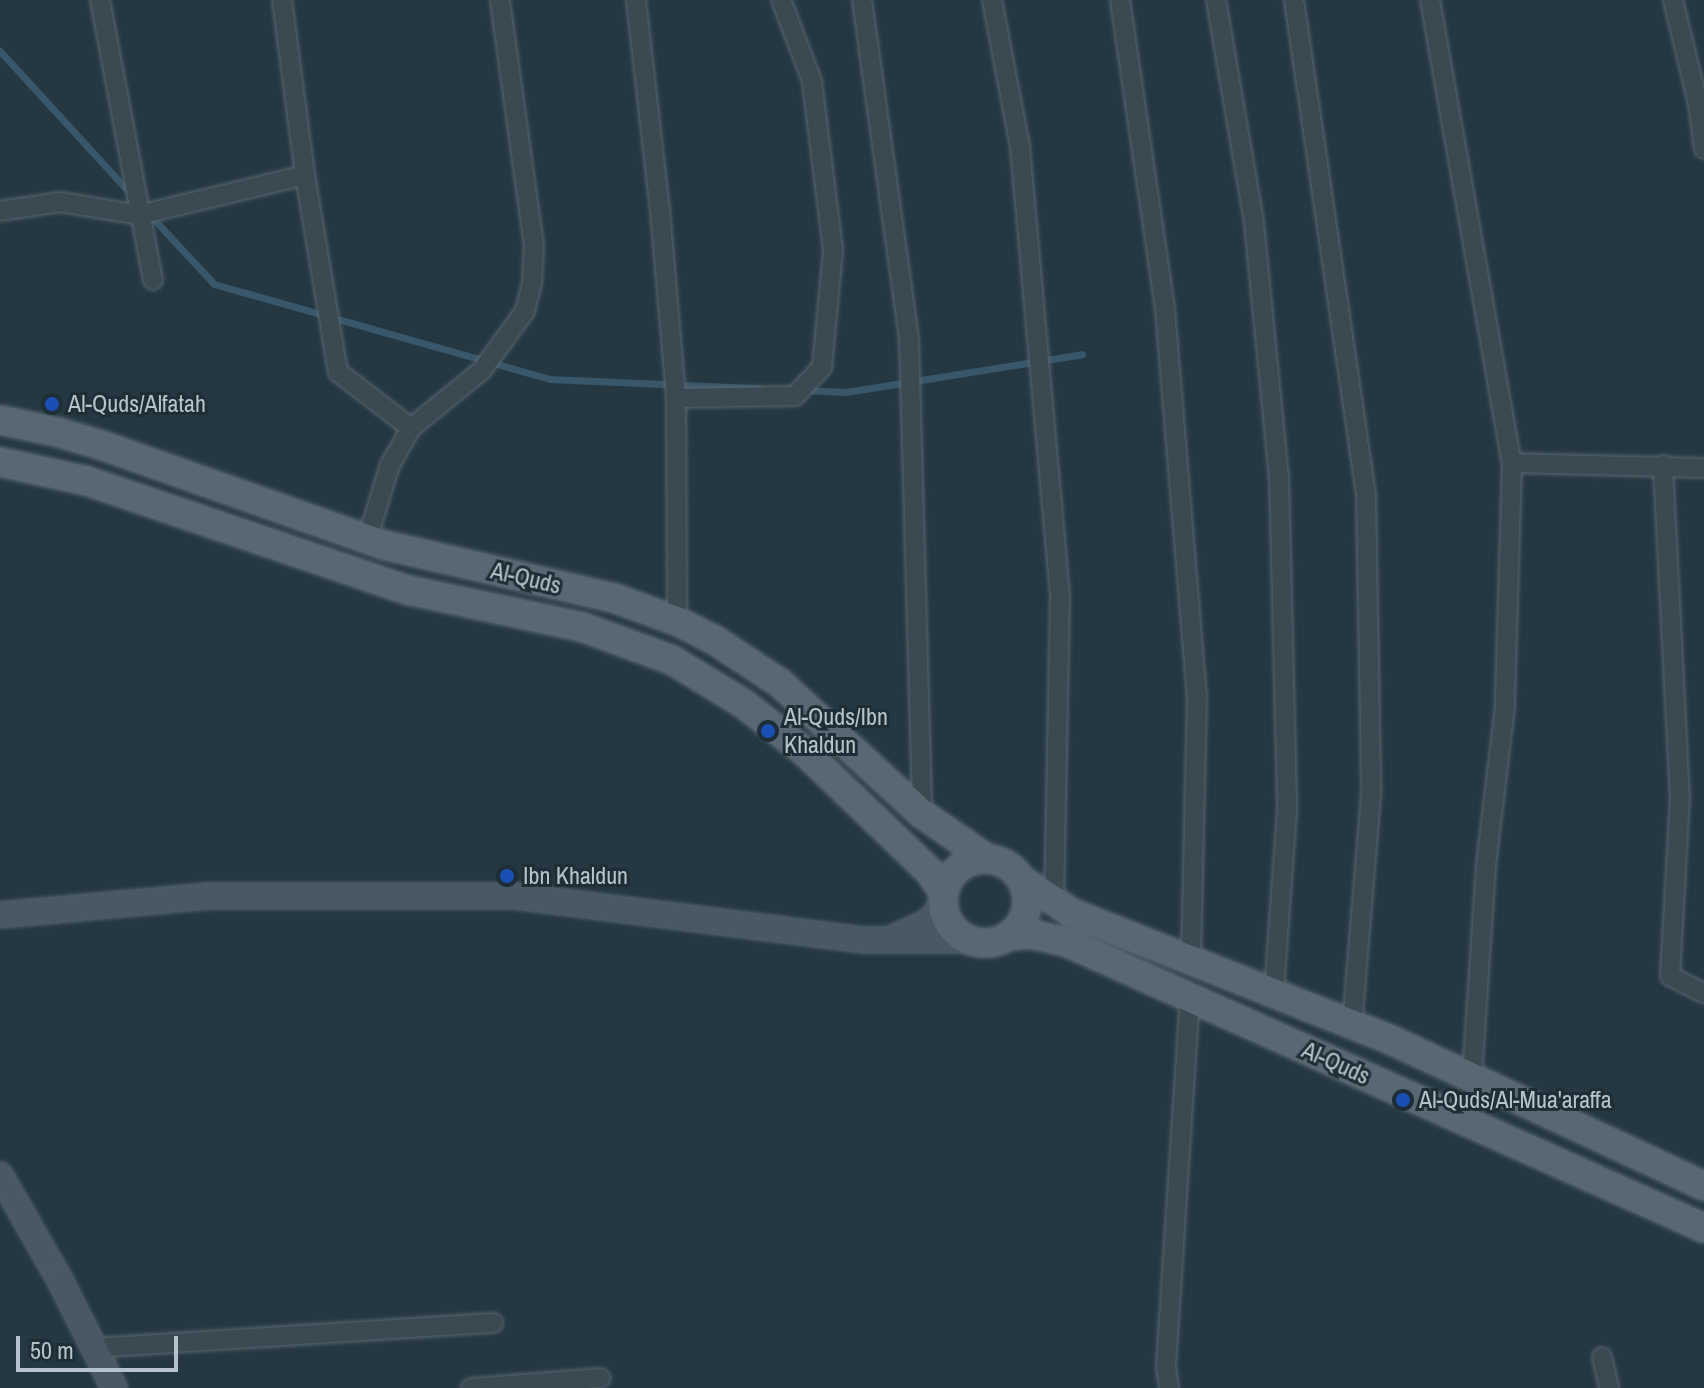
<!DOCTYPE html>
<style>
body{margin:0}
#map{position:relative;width:1704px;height:1388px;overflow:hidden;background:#253842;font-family:"Archivo Narrow",sans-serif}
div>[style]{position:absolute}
.stream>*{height:7px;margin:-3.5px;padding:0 3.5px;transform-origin:3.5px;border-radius:3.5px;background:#38576a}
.roads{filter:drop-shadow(0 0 2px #58666f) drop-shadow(0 0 2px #58666f)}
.street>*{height:18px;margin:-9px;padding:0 9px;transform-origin:9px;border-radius:9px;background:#3a4952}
.secondary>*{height:24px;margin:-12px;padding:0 12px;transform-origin:12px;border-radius:12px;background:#485965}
.primary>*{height:28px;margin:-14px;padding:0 14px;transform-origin:14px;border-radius:14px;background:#586872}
.primary>.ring{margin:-14px;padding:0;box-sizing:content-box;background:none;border:28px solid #586872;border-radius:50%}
.dots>*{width:22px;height:22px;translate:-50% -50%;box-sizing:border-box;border:4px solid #1e2e37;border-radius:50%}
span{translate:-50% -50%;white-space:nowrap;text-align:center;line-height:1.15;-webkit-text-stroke:6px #1e2e37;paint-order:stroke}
.poi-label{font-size:24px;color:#b7c3cc}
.left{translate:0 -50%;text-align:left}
.street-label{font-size:24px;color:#b7c3cc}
.scale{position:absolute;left:16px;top:1336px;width:162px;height:36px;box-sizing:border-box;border:4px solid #b7c3cc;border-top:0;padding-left:10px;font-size:24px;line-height:28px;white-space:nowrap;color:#b7c3cc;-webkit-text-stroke:6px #1e2e37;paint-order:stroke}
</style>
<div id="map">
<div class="stream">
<div style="left:0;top:51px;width:194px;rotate:47.5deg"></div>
<div style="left:150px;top:215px;width:94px;rotate:47.2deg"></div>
<div style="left:214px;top:284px;width:348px;rotate:15.8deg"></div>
<div style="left:549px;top:379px;width:210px;rotate:2.5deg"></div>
<div style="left:803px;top:390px;width:43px;rotate:2.7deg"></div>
<div style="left:846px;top:392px;width:239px;rotate:-9.1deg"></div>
</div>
<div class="roads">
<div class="street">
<div style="left:100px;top:0;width:285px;rotate:79.3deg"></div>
<div style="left:282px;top:0;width:177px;rotate:82.5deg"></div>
<div style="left:305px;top:175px;width:200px;rotate:80.5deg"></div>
<div style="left:338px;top:372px;width:92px;rotate:37.5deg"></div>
<div style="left:636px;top:0;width:211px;rotate:83.5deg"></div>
<div style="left:660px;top:210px;width:189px;rotate:85.1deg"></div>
<div style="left:676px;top:398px;width:223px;rotate:89.7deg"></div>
<div style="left:862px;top:0;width:342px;rotate:82.1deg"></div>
<div style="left:909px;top:339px;width:475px;rotate:88.4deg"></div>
<div style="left:992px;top:0;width:150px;rotate:79.2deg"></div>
<div style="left:1020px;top:147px;width:450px;rotate:84.9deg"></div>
<div style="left:1060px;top:595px;width:309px;rotate:91.1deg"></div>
<div style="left:1120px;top:0;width:312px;rotate:81.7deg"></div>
<div style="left:1165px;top:309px;width:387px;rotate:85.3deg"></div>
<div style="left:1197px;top:695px;width:266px;rotate:91.3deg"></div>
<div style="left:1216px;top:0;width:226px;rotate:80.3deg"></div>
<div style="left:1254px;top:223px;width:254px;rotate:84.4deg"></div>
<div style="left:1279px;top:476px;width:334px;rotate:88.6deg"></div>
<div style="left:1287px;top:810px;width:183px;rotate:94.1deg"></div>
<div style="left:1294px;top:0;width:500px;rotate:81.72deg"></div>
<div style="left:1366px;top:495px;width:300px;rotate:89deg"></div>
<div style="left:1371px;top:795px;width:230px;rotate:94.7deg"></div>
<div style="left:1430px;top:0;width:470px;rotate:80deg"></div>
<div style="left:1512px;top:463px;width:243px;rotate:91.7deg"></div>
<div style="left:1505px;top:706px;width:161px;rotate:96.8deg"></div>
<div style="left:1486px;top:866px;width:212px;rotate:93.8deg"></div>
<div style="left:1673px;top:0;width:106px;rotate:76.4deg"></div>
<div style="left:1698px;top:103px;width:46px;rotate:82.6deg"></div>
<div style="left:0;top:211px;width:61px;rotate:-8.5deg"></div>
<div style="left:60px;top:202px;width:80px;rotate:9.3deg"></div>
<div style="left:139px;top:215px;width:171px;rotate:-13.5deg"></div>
<div style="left:676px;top:398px;width:119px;rotate:-1deg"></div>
<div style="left:795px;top:396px;width:40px;rotate:-47deg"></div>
<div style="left:822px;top:367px;width:118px;rotate:-84.6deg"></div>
<div style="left:833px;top:250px;width:170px;rotate:-97.1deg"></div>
<div style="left:812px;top:81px;width:87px;rotate:-110.9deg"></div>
<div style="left:1512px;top:463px;width:192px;rotate:1.5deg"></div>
<div style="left:1663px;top:465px;width:332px;rotate:87.1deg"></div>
<div style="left:1680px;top:797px;width:179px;rotate:93.2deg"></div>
<div style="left:1670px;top:976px;width:38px;rotate:27deg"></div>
<div style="left:367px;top:540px;width:78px;rotate:-73deg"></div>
<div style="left:390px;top:465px;width:43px;rotate:-60.4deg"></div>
<div style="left:411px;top:428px;width:92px;rotate:-39.2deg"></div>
<div style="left:482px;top:370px;width:73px;rotate:-53.9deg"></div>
<div style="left:525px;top:311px;width:30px;rotate:-76deg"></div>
<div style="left:532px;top:282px;width:36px;rotate:-87deg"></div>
<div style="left:534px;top:246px;width:248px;rotate:-97.9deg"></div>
<div style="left:94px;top:1348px;width:400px;rotate:-3.6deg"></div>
<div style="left:1602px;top:1357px;width:32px;rotate:77deg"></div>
<div style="left:471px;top:1388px;width:130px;rotate:-4.4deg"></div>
<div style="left:1169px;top:1388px;width:22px;rotate:-98deg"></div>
<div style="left:1166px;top:1366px;width:370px;rotate:-86.3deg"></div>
</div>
<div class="secondary">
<div style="left:0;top:915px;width:210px;rotate:-5.2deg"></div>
<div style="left:209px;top:896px;width:306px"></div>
<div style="left:515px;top:896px;width:352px;rotate:7.2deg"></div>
<div style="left:864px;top:940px;width:107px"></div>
<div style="left:895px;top:937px;width:32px;rotate:-24deg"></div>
<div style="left:924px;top:924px;width:14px;rotate:-36deg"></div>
<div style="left:935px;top:916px;width:19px;rotate:-65deg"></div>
<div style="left:0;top:1175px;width:123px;rotate:60.3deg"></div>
<div style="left:61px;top:1282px;width:119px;rotate:63.4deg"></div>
</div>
<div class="primary">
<div style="left:0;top:420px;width:58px;rotate:11.9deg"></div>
<div style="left:57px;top:432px;width:46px;rotate:16.5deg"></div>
<div style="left:101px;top:445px;width:300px;rotate:19.5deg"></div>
<div style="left:384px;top:545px;width:236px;rotate:13deg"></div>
<div style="left:614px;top:598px;width:67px;rotate:20.1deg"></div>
<div style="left:677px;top:621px;width:44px;rotate:27.1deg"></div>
<div style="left:716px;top:641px;width:77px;rotate:33.3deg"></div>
<div style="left:780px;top:683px;width:193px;rotate:42.7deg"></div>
<div style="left:922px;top:814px;width:78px;rotate:34.5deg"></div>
<div style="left:0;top:462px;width:89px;rotate:12.3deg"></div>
<div style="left:87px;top:481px;width:339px;rotate:18.8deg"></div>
<div style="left:408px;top:590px;width:178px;rotate:12deg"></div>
<div style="left:582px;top:627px;width:96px;rotate:20.1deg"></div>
<div style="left:672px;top:660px;width:84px;rotate:31.4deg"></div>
<div style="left:744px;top:704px;width:78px;rotate:38.2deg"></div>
<div style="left:805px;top:752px;width:172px;rotate:43.8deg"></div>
<div style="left:929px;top:871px;width:27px;rotate:56deg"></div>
<div class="ring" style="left:943px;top:859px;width:56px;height:56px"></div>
<div style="left:1022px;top:880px;width:60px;rotate:33.4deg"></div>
<div style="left:1072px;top:913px;width:341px;rotate:21.7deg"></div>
<div style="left:1389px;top:1039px;width:348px;rotate:25deg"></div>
<div style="left:1008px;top:936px;width:23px;rotate:-5deg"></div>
<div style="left:1031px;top:934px;width:36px;rotate:13deg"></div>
<div style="left:1066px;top:942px;width:699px;rotate:24.15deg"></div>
</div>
</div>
<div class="dots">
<div style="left:52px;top:404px;background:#1a4fb4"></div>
<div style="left:768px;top:731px;background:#1a4fb4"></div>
<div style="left:507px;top:876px;background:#1a4fb4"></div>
<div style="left:1403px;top:1100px;background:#1a4fb4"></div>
</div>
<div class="poi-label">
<span class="left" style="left:68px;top:404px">Al-Quds/Alfatah</span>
<span class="left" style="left:784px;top:731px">Al-Quds/Ibn<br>Khaldun</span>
<span class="left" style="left:523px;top:876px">Ibn Khaldun</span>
<span class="left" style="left:1419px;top:1100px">Al-Quds/Al-Mua'araffa</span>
</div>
<div class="street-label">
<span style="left:526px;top:578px;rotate:13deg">Al-Quds</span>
<span style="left:1336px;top:1063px;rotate:24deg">Al-Quds</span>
</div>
<div class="scale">50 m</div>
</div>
